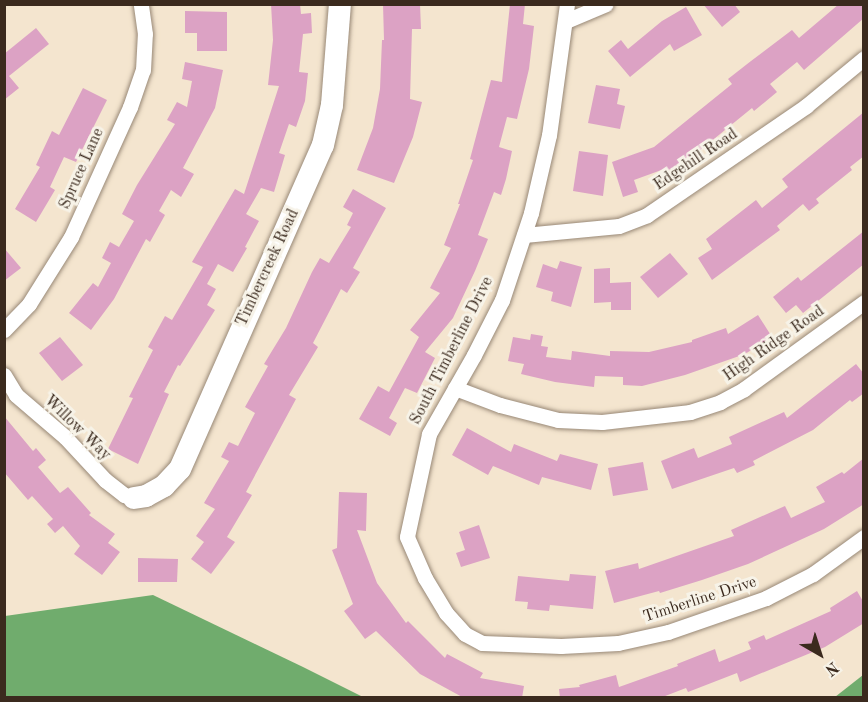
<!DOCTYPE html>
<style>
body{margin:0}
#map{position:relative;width:868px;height:702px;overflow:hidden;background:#f4e5cf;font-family:"Old Standard TT",serif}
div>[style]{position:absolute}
.forest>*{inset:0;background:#70ac6d}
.building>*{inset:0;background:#dca2c4}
.roads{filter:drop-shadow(0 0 2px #988876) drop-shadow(0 0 2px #988876)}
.street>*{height:15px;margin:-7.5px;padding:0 7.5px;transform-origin:7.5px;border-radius:7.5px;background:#fff}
.secondary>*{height:22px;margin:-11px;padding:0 11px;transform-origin:11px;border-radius:11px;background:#fff}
span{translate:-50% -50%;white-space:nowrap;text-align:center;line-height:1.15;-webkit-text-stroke:6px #f7f3e8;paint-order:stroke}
.street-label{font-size:16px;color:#3b2a1e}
.frame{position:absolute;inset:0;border:6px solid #3b2a1e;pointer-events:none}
.north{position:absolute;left:790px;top:624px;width:60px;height:60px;-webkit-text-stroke:4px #f7f3e8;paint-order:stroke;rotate:141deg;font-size:16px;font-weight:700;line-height:24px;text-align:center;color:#3b2a1e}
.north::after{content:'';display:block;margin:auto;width:21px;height:27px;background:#3b2a1e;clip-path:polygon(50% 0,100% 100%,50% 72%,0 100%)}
</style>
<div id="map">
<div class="forest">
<div style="clip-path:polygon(153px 595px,303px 667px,363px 697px,5px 697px,5px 616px)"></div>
<div style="clip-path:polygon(863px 675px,863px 697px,835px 697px)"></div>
</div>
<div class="building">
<div style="clip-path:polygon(271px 4px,300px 4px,301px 14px,311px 13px,312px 33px,303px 34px,299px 72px,308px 73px,305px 101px,296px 127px,289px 124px,279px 153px,285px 155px,274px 192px,261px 188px,246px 214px,259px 221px,245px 247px,247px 248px,233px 272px,218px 264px,207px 284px,216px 289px,207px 305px,215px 310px,180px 366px,178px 365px,164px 392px,169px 394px,138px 464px,108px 449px,133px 398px,129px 397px,153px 350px,148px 347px,165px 316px,172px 320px,203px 267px,192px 262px,235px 189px,244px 194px,279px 86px,268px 85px,273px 40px)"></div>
<div style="clip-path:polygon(383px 4px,420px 4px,421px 29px,412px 29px,410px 99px,422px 102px,413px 137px,394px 183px,357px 170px,373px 128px,380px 89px,382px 40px,384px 40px)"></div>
<div style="clip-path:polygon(510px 4px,525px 4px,523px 24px,534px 26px,529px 69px,517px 119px,507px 117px,499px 147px,512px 151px,506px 179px,501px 195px,494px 192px,478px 235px,488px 239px,475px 271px,453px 318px,425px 352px,435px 358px,417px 393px,405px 388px,389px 418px,397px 423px,390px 436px,359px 419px,378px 386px,389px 392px,419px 337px,410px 330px,440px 293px,430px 288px,451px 248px,444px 245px,460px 204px,458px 204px,473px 160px,470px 159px,491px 80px,502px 82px)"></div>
<div style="clip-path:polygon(703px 4px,734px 4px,740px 12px,722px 27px)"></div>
<div style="clip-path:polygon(839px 4px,864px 4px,864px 18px,804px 70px,797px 62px,770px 84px,777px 92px,754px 111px,752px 108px,671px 174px,667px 168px,634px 180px,638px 192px,623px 197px,612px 162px,654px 147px,732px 84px,728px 79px,751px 61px,792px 30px,799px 38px)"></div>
<div style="clip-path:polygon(686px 7px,702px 35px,674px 51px,670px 44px,630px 77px,608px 51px,621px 40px,628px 49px,662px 21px)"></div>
<div style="clip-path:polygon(185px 11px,227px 12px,227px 51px,197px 51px,197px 33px,185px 33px)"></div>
<div style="clip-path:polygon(36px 28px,49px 44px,9px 76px,19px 88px,4px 100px,4px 54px)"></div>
<div style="clip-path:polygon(185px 62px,223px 70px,215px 108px,183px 168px,194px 174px,181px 197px,171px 190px,159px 211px,165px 215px,150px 242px,146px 239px,114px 299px,91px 330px,69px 313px,93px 283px,98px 287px,111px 263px,102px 258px,110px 242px,119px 247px,134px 221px,122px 214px,137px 185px,175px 124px,167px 120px,177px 102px,187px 107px,192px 81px,182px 79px)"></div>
<div style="clip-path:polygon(596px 85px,620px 89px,617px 104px,625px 106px,620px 129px,588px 123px)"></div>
<div style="clip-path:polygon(83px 88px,107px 100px,76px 162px,64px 157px,50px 187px,55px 190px,36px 222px,15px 209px,40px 167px,36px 165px,52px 131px,59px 135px)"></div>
<div style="clip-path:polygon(864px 112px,864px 156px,850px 167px,852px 170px,816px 199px,819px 203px,809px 211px,803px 204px,777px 226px,780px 230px,712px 280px,698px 258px,712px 249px,706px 239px,756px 200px,762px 208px,788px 187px,782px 179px)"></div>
<div style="clip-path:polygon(579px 151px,608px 155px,603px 196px,573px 191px)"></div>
<div style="clip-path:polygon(353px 189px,386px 208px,353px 268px,360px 272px,347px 293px,341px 289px,313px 343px,318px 347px,289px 395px,296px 399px,246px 492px,252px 495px,227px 537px,235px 542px,211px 574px,191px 559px,204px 542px,196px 536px,215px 509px,204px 503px,229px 461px,221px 457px,229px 442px,238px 446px,255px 413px,245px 407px,268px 366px,264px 364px,286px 328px,312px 272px,320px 258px,329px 263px,351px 227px,347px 225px,353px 213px,343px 207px)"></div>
<div style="clip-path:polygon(864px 231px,864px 264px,803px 313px,796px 305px,786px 313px,773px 297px,798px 277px,801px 281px)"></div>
<div style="clip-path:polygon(4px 248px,21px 268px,4px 281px)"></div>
<div style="clip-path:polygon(670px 253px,688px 274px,658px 298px,640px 277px)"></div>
<div style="clip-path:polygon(560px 261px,582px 267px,571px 307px,551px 301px,553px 292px,536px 287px,543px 264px,557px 269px)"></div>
<div style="clip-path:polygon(610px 268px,610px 283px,631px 282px,631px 310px,611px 310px,611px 302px,594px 303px,594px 269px)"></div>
<div style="clip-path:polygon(758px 315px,772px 337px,745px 354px,685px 375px,642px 386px,623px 385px,623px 377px,595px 376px,594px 387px,555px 382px,521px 374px,524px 364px,508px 361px,513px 337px,530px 340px,531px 334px,543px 336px,541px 346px,548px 347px,546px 357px,571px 360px,572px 351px,610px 356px,610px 351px,649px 352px,692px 342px,692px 340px,726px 328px,728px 334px)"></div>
<div style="clip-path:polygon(60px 337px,83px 365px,62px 381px,39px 353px)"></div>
<div style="clip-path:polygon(856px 364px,864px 374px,864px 393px,852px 402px,850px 400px,813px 430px,753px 461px,755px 465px,737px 473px,734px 468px,672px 489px,661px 461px,694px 448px,698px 458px,732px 444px,729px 437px,784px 412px,787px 418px)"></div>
<div style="clip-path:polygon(4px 416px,33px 451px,36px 448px,46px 460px,38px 467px,60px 493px,68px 487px,91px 513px,89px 515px,115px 534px,108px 543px,120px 552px,102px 575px,74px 554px,80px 546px,63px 526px,55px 533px,47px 524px,53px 519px,32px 496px,28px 500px,4px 472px)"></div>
<div style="clip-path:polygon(467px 428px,511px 452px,514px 444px,557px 461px,560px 454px,598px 464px,591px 490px,542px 477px,539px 485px,493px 466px,488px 475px,452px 455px)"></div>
<div style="clip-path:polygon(864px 458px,864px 504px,824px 529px,748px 564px,702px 580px,660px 593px,659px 591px,614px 603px,605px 571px,638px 563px,639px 569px,734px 536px,731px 530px,785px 506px,791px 518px,825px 502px,816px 487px,842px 472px,844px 474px)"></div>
<div style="clip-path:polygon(643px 462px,648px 490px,613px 496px,608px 468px)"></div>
<div style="clip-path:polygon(339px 492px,367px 493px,366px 531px,357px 530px,377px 583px,406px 623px,408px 621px,445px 658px,447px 654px,483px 673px,480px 678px,524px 686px,522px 698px,464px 698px,420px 674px,376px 631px,365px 639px,344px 611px,353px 604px,332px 550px,337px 548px)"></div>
<div style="clip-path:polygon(479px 525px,490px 558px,461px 567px,456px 553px,465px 550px,459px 532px)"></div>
<div style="clip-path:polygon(138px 558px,178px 559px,177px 582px,138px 582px)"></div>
<div style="clip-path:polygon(570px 574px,596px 576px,593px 609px,550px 605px,549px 611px,527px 609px,528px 602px,515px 601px,518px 576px,569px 581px)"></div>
<div style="clip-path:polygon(857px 591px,864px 603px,864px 623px,825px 647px,740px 682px,737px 673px,688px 692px,686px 688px,660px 698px,560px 698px,559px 689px,580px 687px,579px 685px,616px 675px,619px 687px,678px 666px,677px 664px,715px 649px,719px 662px,751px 649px,748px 642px,764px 635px,766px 640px,831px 611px,830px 608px)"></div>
</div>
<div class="roads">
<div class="street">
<div style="left:567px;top:4px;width:132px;rotate:97.8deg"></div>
<div style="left:549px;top:135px;width:80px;rotate:103deg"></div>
<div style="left:531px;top:213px;width:92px;rotate:108.4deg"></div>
<div style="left:502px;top:300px;width:62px;rotate:117deg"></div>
<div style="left:474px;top:355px;width:91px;rotate:119.7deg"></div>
<div style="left:429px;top:434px;width:105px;rotate:102.1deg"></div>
<div style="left:407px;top:537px;width:45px;rotate:66.3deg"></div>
<div style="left:425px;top:578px;width:41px;rotate:59deg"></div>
<div style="left:446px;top:613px;width:28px;rotate:48deg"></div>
<div style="left:465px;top:634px;width:19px;rotate:28deg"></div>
<div style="left:482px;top:643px;width:79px;rotate:2.2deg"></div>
<div style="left:561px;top:646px;width:57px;rotate:-3deg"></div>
<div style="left:618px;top:643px;width:51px;rotate:-12.4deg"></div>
<div style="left:668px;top:632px;width:104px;rotate:-19.1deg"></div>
<div style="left:766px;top:598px;width:53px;rotate:-27.1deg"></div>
<div style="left:813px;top:574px;width:63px;rotate:-36deg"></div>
<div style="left:566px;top:21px;width:43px;rotate:-23deg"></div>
<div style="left:524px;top:235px;width:95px;rotate:-5.4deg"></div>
<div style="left:619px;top:226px;width:30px;rotate:-21deg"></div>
<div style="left:647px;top:215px;width:193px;rotate:-34.4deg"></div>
<div style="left:806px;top:106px;width:75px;rotate:-39.6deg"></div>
<div style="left:4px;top:330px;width:36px;rotate:-46deg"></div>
<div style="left:29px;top:304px;width:79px;rotate:-57.9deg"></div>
<div style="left:71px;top:237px;width:143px;rotate:-65.6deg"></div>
<div style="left:130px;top:107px;width:39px;rotate:-71deg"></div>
<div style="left:143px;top:70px;width:36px;rotate:-87deg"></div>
<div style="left:145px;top:34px;width:30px;rotate:-98deg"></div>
<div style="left:4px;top:375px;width:23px;rotate:59deg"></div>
<div style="left:16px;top:395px;width:65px;rotate:40.6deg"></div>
<div style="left:65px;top:437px;width:59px;rotate:47.1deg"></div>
<div style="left:105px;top:480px;width:24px;rotate:38deg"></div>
<div style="left:124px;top:495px;width:10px;rotate:17deg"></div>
<div style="left:455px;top:388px;width:48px;rotate:20.7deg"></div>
<div style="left:500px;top:405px;width:60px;rotate:14.5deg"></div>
<div style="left:558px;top:420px;width:44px;rotate:2.6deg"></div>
<div style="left:602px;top:422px;width:89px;rotate:-6.5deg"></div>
<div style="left:690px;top:412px;width:32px;rotate:-18deg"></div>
<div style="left:720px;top:402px;width:27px;rotate:-28deg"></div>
<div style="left:744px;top:389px;width:148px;rotate:-35.9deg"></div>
</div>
<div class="secondary">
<div style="left:134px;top:498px;width:12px;rotate:-9deg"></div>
<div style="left:146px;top:496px;width:21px;rotate:-29deg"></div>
<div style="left:164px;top:486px;width:23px;rotate:-47deg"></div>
<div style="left:180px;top:469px;width:354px;rotate:-66.2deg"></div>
<div style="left:323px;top:145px;width:41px;rotate:-77.3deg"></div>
<div style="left:332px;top:105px;width:101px;rotate:-85.5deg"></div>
</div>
</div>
<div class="street-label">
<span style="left:696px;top:160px;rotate:-34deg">Edgehill Road</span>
<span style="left:82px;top:169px;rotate:-66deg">Spruce Lane</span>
<span style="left:268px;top:268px;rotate:-65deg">Timbercreek Road</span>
<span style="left:774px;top:344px;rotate:-35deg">High Ridge Road</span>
<span style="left:452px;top:351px;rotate:-63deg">South Timberline Drive</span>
<span style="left:77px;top:428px;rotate:44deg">Willow Way</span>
<span style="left:700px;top:600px;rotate:-18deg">Timberline Drive</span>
</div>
<div class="frame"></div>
<div class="north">N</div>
</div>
